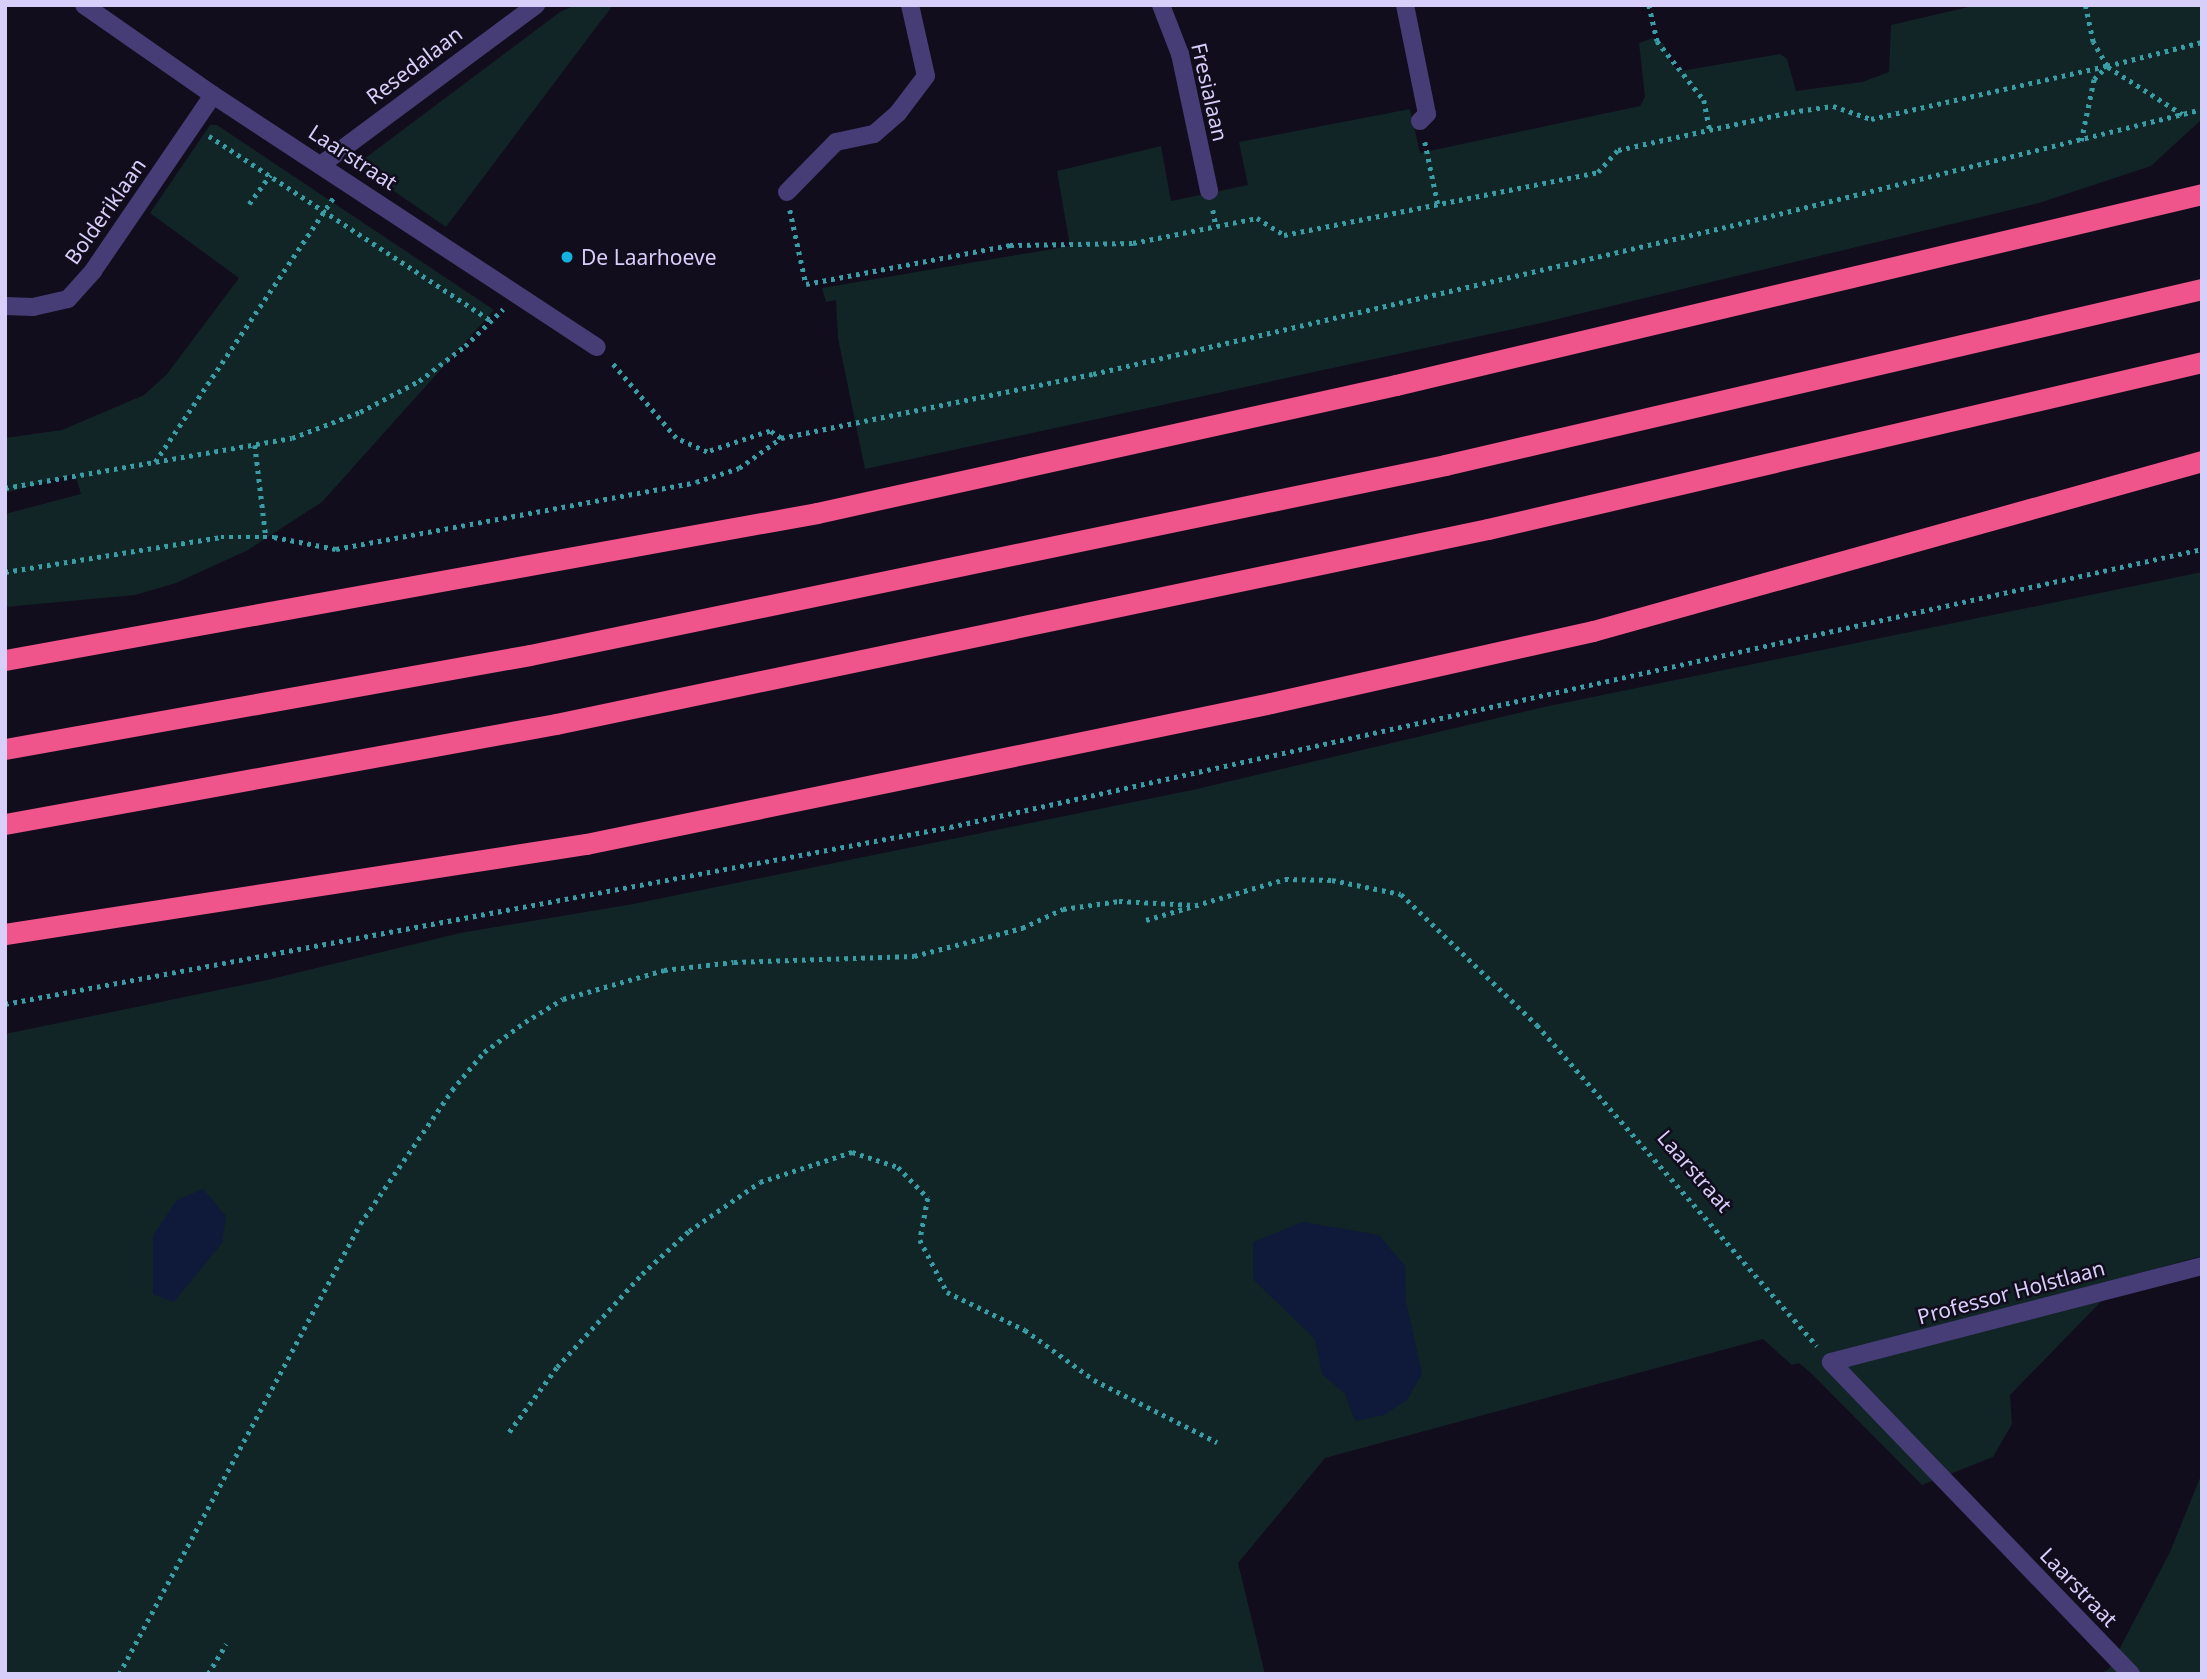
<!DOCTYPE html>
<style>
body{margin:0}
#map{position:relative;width:2207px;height:1679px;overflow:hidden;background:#120d1c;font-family:"Noto Sans",sans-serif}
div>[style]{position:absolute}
.green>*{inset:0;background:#112426}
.water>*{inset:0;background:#0f1a3a}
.path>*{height:4.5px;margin-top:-2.25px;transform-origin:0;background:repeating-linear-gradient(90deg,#389da4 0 3.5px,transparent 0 8.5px)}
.minor>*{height:18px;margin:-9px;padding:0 9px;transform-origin:9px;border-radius:9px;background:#463d77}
.highway>*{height:21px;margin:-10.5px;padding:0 10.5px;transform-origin:10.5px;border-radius:10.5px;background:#ef548b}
.dots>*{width:19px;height:19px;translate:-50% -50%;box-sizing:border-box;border:4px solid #120d1c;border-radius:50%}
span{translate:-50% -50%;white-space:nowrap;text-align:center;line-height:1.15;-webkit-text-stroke:5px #120d1c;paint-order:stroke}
.street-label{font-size:21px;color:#d8cefa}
.poi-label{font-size:21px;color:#d8cefa}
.left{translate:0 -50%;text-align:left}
.frame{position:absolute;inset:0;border:7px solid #d8cefa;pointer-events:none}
</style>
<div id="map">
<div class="green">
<div style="clip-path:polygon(575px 5px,613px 5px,446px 227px,356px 165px,560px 12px)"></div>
<div style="clip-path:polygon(1977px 5px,2202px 5px,2202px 119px,2151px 166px,2039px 203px,1537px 324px,865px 469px,838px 338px,836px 300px,826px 302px,822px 288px,1070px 246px,1057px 171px,1161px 146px,1171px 201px,1248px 185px,1239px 142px,1410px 109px,1420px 153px,1640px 106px,1645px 97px,1639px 43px,1653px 38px,1664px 44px,1672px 65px,1681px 71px,1780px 54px,1787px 59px,1796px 91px,1862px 82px,1889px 72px,1891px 25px)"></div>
<div style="clip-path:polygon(210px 125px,217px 125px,494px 310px,322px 502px,248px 550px,176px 583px,135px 595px,5px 607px,5px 514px,81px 494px,75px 474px,5px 493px,5px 438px,62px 430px,144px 395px,167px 374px,239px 278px,150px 213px)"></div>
<div style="clip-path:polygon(2202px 572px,2202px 1256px,2125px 1277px,2010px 1395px,2012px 1424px,1993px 1457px,1922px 1485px,1812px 1374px,1799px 1363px,1792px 1365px,1763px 1339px,1325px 1458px,1238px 1563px,1265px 1674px,5px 1674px,5px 1034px,267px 980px,460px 933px,633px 904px,1197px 789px,1544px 707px)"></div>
<div style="clip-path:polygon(2202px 1473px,2202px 1674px,2100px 1674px,2109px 1669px,2170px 1552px)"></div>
</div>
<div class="water">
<div style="clip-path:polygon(203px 1189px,226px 1216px,222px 1243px,174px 1302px,153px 1294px,153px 1236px,177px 1200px)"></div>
<div style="clip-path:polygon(1303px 1222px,1379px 1235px,1405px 1266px,1406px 1301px,1422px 1374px,1407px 1400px,1384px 1415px,1355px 1421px,1345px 1394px,1322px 1374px,1315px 1339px,1253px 1279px,1253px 1242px)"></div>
</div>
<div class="path">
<div style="left:1649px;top:5px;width:37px;rotate:77deg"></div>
<div style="left:1657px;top:41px;width:75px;rotate:51.5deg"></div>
<div style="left:1704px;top:100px;width:32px;rotate:79deg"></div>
<div style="left:2108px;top:67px;width:88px;rotate:32.4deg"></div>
<div style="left:209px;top:136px;width:338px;rotate:33.2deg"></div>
<div style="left:2081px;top:141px;width:63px;rotate:-78.2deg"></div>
<div style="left:2094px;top:79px;width:18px;rotate:-45deg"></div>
<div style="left:2107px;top:66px;width:98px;rotate:-14.2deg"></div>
<div style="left:1425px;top:142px;width:63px;rotate:78.2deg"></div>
<div style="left:249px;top:204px;width:36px;rotate:-54deg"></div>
<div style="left:790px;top:210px;width:76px;rotate:77.8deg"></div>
<div style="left:806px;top:284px;width:208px;rotate:-10.8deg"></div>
<div style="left:1010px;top:245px;width:123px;rotate:-0.9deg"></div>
<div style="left:1133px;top:243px;width:126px;rotate:-11.4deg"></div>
<div style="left:1257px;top:218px;width:32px;rotate:32deg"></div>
<div style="left:1284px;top:235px;width:320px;rotate:-11.3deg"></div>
<div style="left:1598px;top:172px;width:30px;rotate:-48deg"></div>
<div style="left:1618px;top:150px;width:177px;rotate:-12.4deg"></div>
<div style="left:1791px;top:112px;width:42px;rotate:-8.1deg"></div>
<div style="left:1833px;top:106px;width:40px;rotate:18.9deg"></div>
<div style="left:1871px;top:119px;width:242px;rotate:-12.7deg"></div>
<div style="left:2107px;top:66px;width:28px;rotate:-120deg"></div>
<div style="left:2093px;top:42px;width:38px;rotate:-102deg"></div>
<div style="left:1213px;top:210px;width:16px;rotate:79deg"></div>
<div style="left:781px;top:438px;width:318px;rotate:-11.6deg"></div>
<div style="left:1093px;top:374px;width:654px;rotate:-13.08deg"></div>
<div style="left:1730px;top:226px;width:486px;rotate:-13.9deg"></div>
<div style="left:255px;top:445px;width:93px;rotate:83.2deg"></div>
<div style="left:155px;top:462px;width:320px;rotate:-56deg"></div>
<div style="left:5px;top:488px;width:291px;rotate:-9.9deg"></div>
<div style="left:292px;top:438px;width:73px;rotate:-20.9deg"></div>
<div style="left:360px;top:412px;width:67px;rotate:-27.7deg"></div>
<div style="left:419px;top:381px;width:58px;rotate:-37.3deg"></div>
<div style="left:465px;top:346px;width:53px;rotate:-44.2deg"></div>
<div style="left:5px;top:572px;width:219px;rotate:-9.2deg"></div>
<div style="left:221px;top:537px;width:53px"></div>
<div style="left:274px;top:537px;width:63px;rotate:11deg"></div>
<div style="left:336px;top:549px;width:366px;rotate:-10.5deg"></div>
<div style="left:696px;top:482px;width:45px;rotate:-18deg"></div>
<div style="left:739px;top:468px;width:52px;rotate:-35.5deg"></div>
<div style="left:781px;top:438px;width:13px;rotate:-148deg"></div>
<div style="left:770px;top:431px;width:66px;rotate:161.6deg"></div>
<div style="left:707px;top:452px;width:34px;rotate:-156deg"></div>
<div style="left:676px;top:438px;width:100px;rotate:-130.5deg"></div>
<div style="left:1146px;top:920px;width:145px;rotate:-16.4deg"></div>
<div style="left:1285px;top:879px;width:47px;rotate:1.2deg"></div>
<div style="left:1332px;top:880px;width:70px;rotate:11.5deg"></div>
<div style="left:1401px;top:894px;width:189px;rotate:43.9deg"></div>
<div style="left:1537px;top:1025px;width:426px;rotate:48.9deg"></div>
<div style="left:5px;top:1004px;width:961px;rotate:-10.61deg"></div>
<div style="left:950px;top:827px;width:1282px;rotate:-12.52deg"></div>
<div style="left:509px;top:1432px;width:81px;rotate:-53.6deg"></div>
<div style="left:557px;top:1367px;width:126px;rotate:-47.6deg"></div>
<div style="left:642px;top:1274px;width:64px;rotate:-42.5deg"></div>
<div style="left:689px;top:1231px;width:86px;rotate:-34.6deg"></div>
<div style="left:760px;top:1182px;width:97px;rotate:-18.1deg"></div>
<div style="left:852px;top:1152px;width:48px;rotate:18.1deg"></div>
<div style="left:898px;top:1167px;width:43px;rotate:45.9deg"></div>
<div style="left:928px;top:1198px;width:43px;rotate:100.8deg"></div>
<div style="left:920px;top:1240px;width:59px;rotate:62.6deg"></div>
<div style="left:947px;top:1292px;width:87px;rotate:26deg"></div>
<div style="left:1025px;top:1330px;width:85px;rotate:35.9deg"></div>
<div style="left:1094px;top:1380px;width:138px;rotate:26.8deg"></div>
<div style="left:119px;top:1674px;width:510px;rotate:-61.83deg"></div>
<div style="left:360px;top:1224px;width:163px;rotate:-55.5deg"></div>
<div style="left:452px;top:1090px;width:50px;rotate:-49.9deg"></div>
<div style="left:484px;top:1052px;width:51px;rotate:-36.2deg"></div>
<div style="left:525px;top:1022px;width:44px;rotate:-31.2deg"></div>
<div style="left:563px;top:999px;width:105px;rotate:-16deg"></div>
<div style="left:664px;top:970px;width:70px;rotate:-6.5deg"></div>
<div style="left:734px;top:962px;width:180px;rotate:-1.9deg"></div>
<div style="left:914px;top:956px;width:112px;rotate:-14.5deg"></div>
<div style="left:1022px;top:928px;width:45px;rotate:-24.9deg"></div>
<div style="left:1063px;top:909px;width:57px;rotate:-8.1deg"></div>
<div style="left:1119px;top:901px;width:75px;rotate:3.1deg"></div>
<div style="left:208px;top:1674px;width:35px;rotate:-59deg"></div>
</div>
<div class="minor">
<div style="left:84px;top:5px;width:157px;rotate:34.9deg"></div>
<div style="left:213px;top:95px;width:459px;rotate:33.3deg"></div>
<div style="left:1161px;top:5px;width:53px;rotate:68.8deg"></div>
<div style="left:1180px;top:54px;width:140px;rotate:78deg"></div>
<div style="left:1405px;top:5px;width:111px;rotate:78.6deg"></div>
<div style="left:1427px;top:114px;width:10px;rotate:135deg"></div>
<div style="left:322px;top:164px;width:267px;rotate:-36.6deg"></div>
<div style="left:787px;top:192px;width:70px;rotate:-45.6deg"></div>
<div style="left:836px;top:142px;width:39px;rotate:-12deg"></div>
<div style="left:874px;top:134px;width:32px;rotate:-41deg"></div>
<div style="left:898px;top:113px;width:46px;rotate:-52.9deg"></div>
<div style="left:926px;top:76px;width:73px;rotate:-102.7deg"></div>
<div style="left:5px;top:306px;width:28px;rotate:2deg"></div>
<div style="left:33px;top:307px;width:36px;rotate:-13deg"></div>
<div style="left:68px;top:299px;width:38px;rotate:-48deg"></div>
<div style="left:93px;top:271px;width:213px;rotate:-55.7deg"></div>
<div style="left:2131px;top:1674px;width:433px;rotate:-133.9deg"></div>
<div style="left:1831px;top:1362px;width:383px;rotate:-14.5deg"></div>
</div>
<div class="highway">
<div style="left:5px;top:660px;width:825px;rotate:-10.26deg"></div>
<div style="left:817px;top:513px;width:593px;rotate:-12.47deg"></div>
<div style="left:1396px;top:385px;width:828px;rotate:-13.33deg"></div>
<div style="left:5px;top:749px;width:533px;rotate:-10.15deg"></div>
<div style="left:530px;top:655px;width:935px;rotate:-11.73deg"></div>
<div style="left:1445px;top:465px;width:777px;rotate:-13.09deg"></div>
<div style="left:5px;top:824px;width:560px;rotate:-10.29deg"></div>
<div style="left:556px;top:724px;width:952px;rotate:-11.82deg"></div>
<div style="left:1488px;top:529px;width:733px;rotate:-13.16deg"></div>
<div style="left:5px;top:934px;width:588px;rotate:-8.81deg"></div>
<div style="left:586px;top:844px;width:699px;rotate:-11.63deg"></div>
<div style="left:1271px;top:703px;width:330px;rotate:-12.6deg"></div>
<div style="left:1593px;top:631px;width:632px;rotate:-15.6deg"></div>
</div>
<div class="dots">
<div style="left:567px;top:257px;background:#15b2df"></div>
</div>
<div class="street-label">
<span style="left:414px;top:65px;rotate:-37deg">Resedalaan</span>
<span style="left:1210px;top:92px;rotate:77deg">Fresialaan</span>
<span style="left:353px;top:157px;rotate:33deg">Laarstraat</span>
<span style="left:105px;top:211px;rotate:-55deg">Bolderiklaan</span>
<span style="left:1695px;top:1171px;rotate:49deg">Laarstraat</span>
<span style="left:2011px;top:1292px;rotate:-15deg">Professor Holstlaan</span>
<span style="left:2079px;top:1587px;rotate:46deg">Laarstraat</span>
</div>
<div class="poi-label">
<span class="left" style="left:581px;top:257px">De Laarhoeve</span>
</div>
<div class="frame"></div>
</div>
